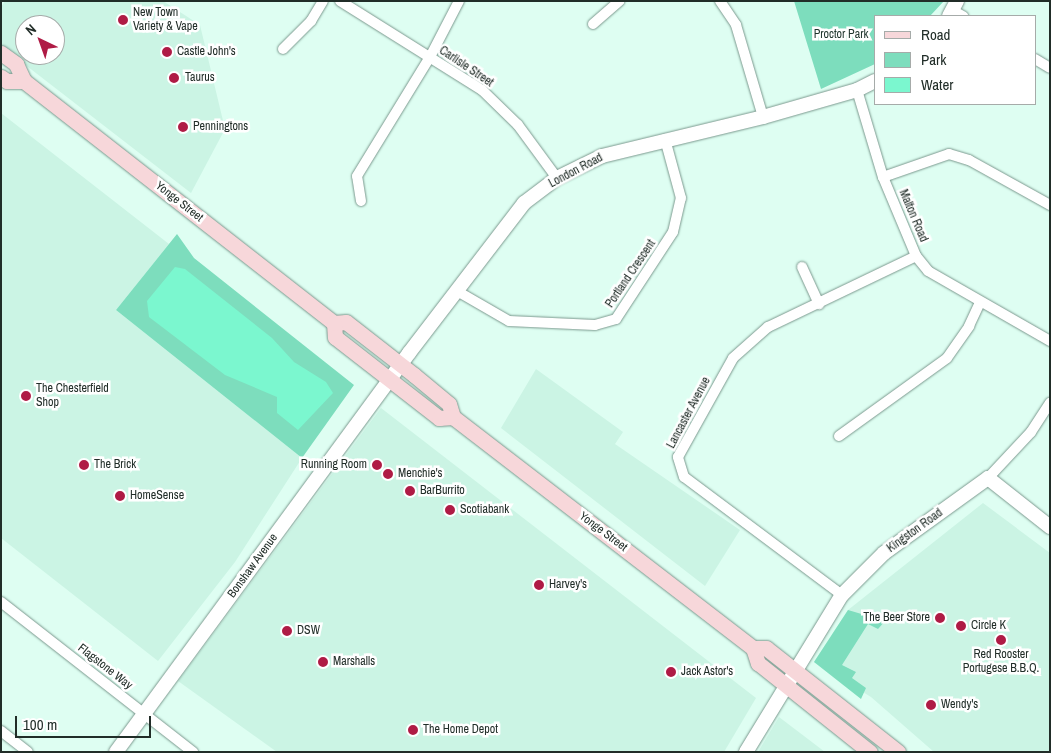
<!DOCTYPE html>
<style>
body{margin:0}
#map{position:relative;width:1051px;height:753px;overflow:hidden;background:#defef2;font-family:"Archivo Narrow",sans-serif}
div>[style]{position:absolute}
.built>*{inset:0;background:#cbf4e4}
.green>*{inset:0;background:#7dddbd}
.water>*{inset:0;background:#7bf7cf}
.roads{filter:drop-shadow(0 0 1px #7b998e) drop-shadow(0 0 1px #7b998e)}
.street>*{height:10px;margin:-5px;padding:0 5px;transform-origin:5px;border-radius:5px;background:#fff}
.secondary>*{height:14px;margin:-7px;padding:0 7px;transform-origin:7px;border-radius:7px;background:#fff}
.primary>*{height:15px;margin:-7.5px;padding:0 7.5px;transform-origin:7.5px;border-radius:7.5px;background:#f7d7da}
.dots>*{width:14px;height:14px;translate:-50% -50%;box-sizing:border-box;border:2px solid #fff;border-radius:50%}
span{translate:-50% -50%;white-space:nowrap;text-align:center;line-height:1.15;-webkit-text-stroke:5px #fff;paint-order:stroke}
.poi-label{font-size:12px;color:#212d28}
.left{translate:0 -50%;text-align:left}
.right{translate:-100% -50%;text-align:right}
.park-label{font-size:12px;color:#1d332b}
.street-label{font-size:12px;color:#212d28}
.frame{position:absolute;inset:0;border:2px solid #212d28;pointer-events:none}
.legend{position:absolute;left:874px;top:15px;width:162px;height:90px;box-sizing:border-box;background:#fff;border:1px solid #a6aba9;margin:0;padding:6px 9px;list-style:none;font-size:15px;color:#212d28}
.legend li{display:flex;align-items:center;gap:10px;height:25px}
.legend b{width:25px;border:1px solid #a6aba9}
.north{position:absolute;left:15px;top:15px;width:50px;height:50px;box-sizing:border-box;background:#fff;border:1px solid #a6aba9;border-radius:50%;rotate:318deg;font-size:14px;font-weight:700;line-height:20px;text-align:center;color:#212d28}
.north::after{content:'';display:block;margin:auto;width:18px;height:22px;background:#af1b45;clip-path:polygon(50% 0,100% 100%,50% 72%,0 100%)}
.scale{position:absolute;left:15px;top:716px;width:136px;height:22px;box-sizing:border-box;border:2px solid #212d28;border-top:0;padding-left:6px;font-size:15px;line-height:18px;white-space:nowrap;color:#212d28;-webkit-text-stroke:4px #fff;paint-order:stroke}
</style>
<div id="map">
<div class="built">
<div style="clip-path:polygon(evenodd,5px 1px,163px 1px,200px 25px,225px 129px,191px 193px,1px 46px,1px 7px,5px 1px,25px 25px,55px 25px,55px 55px,25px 55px,25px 25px)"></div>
<div style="clip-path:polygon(1px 113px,169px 244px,116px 310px,302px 458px,235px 562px,158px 661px,1px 538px)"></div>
<div style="clip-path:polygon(536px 369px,623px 432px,615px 444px,740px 530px,705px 586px,501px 428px)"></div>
<div style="clip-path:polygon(381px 408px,756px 698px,724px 752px,277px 752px,178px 681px)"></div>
<div style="clip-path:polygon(983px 503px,1050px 553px,1050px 752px,934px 752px,871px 697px,814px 662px,848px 610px)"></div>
<div style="clip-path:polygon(779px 717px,825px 752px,758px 752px)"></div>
</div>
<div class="green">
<div style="clip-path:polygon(794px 1px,944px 1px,930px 16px,875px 16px,875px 64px,821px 89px)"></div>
<div style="clip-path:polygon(177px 234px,194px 258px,354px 385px,302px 458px,116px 310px)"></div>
<div style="clip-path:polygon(848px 610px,885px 621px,878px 629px,868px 624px,842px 665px,856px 672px,852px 678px,866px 688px,861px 699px,814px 662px)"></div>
</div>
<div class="water">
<div style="clip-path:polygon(175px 267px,185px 269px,272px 338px,294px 362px,326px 382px,333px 393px,298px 430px,277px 413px,277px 397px,225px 375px,149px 317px,147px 301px)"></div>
</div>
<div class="roads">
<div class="street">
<div style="left:340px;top:1px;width:168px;rotate:32.1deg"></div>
<div style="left:482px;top:90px;width:50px;rotate:44.2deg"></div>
<div style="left:518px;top:125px;width:66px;rotate:53.7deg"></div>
<div style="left:720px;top:1px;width:29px;rotate:56deg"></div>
<div style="left:736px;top:25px;width:96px;rotate:73.6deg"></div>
<div style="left:952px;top:10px;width:13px;rotate:29deg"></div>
<div style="left:593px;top:24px;width:35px;rotate:-41deg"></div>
<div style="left:283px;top:49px;width:40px;rotate:-45deg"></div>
<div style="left:311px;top:21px;width:23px;rotate:-59deg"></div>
<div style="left:1035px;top:59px;width:17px;rotate:31deg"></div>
<div style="left:857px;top:90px;width:91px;rotate:73.4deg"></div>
<div style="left:883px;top:177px;width:86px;rotate:67.3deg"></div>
<div style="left:916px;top:256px;width:19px;rotate:51deg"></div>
<div style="left:928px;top:271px;width:141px;rotate:29.8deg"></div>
<div style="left:883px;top:177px;width:70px;rotate:-19.2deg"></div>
<div style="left:949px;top:154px;width:21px;rotate:17deg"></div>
<div style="left:969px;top:160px;width:93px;rotate:29.1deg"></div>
<div style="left:361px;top:201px;width:25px;rotate:-99deg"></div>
<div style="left:357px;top:176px;width:140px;rotate:-58.5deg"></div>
<div style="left:430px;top:57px;width:63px;rotate:-62.6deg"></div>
<div style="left:802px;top:267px;width:41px;rotate:65.3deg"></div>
<div style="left:457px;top:291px;width:60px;rotate:30deg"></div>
<div style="left:509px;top:321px;width:86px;rotate:2.7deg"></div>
<div style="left:595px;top:325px;width:22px;rotate:-16deg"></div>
<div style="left:616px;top:319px;width:104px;rotate:-56.8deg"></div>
<div style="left:673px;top:232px;width:35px;rotate:-77deg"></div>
<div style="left:681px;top:198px;width:61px;rotate:-105.2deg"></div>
<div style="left:839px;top:436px;width:133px;rotate:-35.8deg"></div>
<div style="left:947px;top:358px;width:39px;rotate:-55deg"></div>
<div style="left:969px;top:326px;width:26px;rotate:-65deg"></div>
<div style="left:988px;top:478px;width:63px;rotate:-46.9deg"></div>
<div style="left:1031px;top:432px;width:35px;rotate:-57deg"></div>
<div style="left:842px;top:595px;width:197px;rotate:-143.2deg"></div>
<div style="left:684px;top:477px;width:21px;rotate:-107deg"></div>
<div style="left:678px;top:457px;width:113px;rotate:-60.9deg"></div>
<div style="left:733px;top:358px;width:47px;rotate:-41.5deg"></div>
<div style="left:768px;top:327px;width:164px;rotate:-25.6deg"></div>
<div style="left:1px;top:602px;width:244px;rotate:38deg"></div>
<div style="left:1px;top:731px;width:34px;rotate:38deg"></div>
</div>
<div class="secondary">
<div style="left:949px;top:16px;width:17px;rotate:-62deg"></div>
<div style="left:116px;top:752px;width:495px;rotate:-53.7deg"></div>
<div style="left:409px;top:353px;width:189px;rotate:-52.5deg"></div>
<div style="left:524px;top:203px;width:41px;rotate:-37.1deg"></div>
<div style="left:557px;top:178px;width:50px;rotate:-26.1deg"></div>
<div style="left:602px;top:156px;width:166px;rotate:-13.6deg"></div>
<div style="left:763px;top:117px;width:98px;rotate:-16deg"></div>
<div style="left:857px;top:90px;width:20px;rotate:-27deg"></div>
<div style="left:746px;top:752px;width:184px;rotate:-58.6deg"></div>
<div style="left:842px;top:595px;width:59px;rotate:-45deg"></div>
<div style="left:884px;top:553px;width:128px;rotate:-35.8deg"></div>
<div style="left:988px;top:478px;width:79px;rotate:38.3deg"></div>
</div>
<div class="primary">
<div style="left:1px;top:53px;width:19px;rotate:36deg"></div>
<div style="left:16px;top:64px;width:19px;rotate:65deg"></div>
<div style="left:24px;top:81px;width:393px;rotate:38deg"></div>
<div style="left:334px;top:323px;width:12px;rotate:-5deg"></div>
<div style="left:346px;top:322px;width:86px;rotate:37.9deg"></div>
<div style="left:414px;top:375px;width:45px;rotate:39.6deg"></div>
<div style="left:449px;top:404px;width:14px;rotate:73deg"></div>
<div style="left:453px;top:417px;width:379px;rotate:37.6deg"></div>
<div style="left:753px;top:648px;width:13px"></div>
<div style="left:766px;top:648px;width:168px;rotate:38.2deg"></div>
<div style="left:1px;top:77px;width:7px;rotate:34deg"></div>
<div style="left:7px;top:81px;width:17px"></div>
<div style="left:334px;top:323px;width:14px;rotate:86deg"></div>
<div style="left:335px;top:337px;width:132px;rotate:37.9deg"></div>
<div style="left:439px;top:418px;width:14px;rotate:-4deg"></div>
<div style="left:753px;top:648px;width:16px;rotate:72deg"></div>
<div style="left:758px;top:663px;width:143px;rotate:38.5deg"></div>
</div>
</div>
<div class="dots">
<div style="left:123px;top:20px;background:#af1b45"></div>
<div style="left:167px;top:52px;background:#af1b45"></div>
<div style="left:174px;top:78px;background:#af1b45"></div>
<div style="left:183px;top:127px;background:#af1b45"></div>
<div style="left:26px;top:396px;background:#af1b45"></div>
<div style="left:84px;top:465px;background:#af1b45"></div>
<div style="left:377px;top:465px;background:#af1b45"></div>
<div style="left:388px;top:474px;background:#af1b45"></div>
<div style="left:410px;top:491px;background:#af1b45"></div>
<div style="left:120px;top:496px;background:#af1b45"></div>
<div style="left:450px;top:510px;background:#af1b45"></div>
<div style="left:539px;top:585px;background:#af1b45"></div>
<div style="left:940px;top:618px;background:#af1b45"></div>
<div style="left:961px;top:626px;background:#af1b45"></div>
<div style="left:287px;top:631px;background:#af1b45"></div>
<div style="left:1001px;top:640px;background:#af1b45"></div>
<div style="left:323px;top:662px;background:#af1b45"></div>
<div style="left:671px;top:672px;background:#af1b45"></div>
<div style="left:931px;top:705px;background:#af1b45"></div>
<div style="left:413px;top:730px;background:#af1b45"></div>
</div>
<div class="poi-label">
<span class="left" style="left:133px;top:20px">New Town<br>Variety &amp; Vape</span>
<span class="left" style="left:177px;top:52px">Castle John's</span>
<span class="left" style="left:185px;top:78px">Taurus</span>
<span class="left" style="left:193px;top:127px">Penningtons</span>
<span class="left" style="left:36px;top:396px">The Chesterfield<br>Shop</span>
<span class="left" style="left:94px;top:465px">The Brick</span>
<span class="right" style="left:367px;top:465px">Running Room</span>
<span class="left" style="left:398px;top:474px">Menchie's</span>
<span class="left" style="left:420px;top:491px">BarBurrito</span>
<span class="left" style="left:130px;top:496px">HomeSense</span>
<span class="left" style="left:460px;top:510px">Scotiabank</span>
<span class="left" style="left:549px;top:585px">Harvey's</span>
<span class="right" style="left:930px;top:618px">The Beer Store</span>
<span class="left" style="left:971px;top:626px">Circle K</span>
<span class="left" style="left:297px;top:631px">DSW</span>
<span style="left:1001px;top:662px">Red Rooster<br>Portugese B.B.Q.</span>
<span class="left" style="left:333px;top:662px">Marshalls</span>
<span class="left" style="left:681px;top:672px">Jack Astor's</span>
<span class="left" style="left:941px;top:705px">Wendy's</span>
<span class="left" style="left:423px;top:730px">The Home Depot</span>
</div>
<div class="park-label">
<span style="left:841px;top:35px">Proctor Park</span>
</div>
<div class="street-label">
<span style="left:466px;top:67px;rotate:34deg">Carlisle Street</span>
<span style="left:576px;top:171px;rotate:-28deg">London Road</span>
<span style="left:179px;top:202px;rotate:38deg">Yonge Street</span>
<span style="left:913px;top:216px;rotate:67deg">Malton Road</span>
<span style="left:631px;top:274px;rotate:-56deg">Portland Crescent</span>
<span style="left:689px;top:413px;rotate:-62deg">Lancaster Avenue</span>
<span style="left:915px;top:531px;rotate:-36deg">Kingston Road</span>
<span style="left:603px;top:532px;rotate:37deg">Yonge Street</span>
<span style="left:253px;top:566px;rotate:-54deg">Bonshaw Avenue</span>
<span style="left:105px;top:667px;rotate:38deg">Flagstone Way</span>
</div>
<div class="frame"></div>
<ul class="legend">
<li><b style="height:6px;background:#f7d7da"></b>Road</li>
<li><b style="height:14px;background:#7dddbd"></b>Park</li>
<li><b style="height:14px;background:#7bf7cf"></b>Water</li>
</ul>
<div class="north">N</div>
<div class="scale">100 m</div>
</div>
